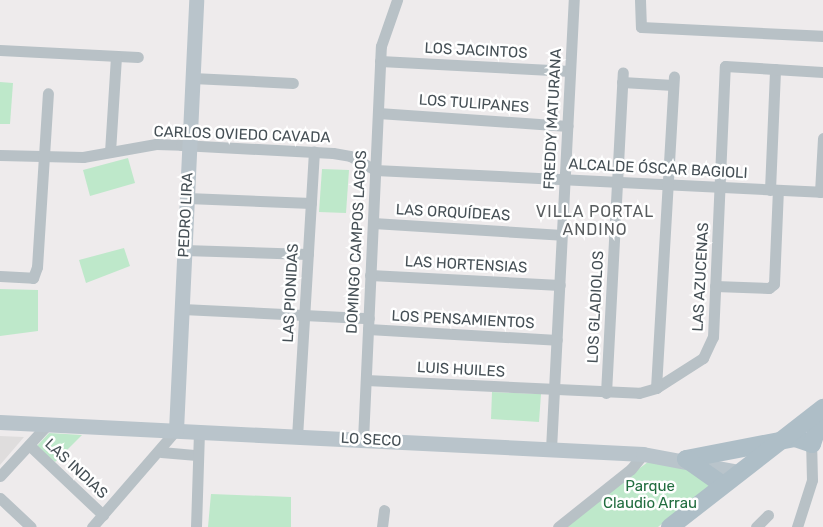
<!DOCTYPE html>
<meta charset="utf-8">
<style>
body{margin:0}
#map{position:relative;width:823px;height:527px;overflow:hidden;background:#eeebec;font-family:Rubik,sans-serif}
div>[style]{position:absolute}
.education>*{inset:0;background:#dfdddd}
.green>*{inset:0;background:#bee8ca}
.street>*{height:11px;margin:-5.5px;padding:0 5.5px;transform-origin:5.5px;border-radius:5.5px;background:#b8c1c6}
.secondary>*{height:15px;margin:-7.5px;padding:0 7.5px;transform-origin:7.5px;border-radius:7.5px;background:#b9c4cb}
.primary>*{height:18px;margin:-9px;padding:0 9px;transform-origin:9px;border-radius:9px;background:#aebec7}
span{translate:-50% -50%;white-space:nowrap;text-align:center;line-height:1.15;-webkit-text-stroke:5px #fff;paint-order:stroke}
.street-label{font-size:15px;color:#465056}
.park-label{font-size:15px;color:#216d3f}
.neighbourhood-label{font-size:16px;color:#595d5f;letter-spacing:1px}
</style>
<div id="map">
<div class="education">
<div style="clip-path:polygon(0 436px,24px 437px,0 465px)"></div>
</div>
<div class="green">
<div style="clip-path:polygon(0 82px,13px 83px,10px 124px,0 124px)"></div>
<div style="clip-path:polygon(128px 158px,135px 183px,90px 196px,83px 170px)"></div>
<div style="clip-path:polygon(322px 169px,349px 170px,346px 213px,319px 212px)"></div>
<div style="clip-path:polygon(124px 248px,130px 266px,86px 283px,79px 260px)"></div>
<div style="clip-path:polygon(0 289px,38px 290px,38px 331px,0 336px)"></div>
<div style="clip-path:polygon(492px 392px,541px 394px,539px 422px,491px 419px)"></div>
<div style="clip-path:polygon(49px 433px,82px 435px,55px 462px,36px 447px)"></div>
<div style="clip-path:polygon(652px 459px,694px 469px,710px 486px,658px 527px,560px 527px)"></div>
<div style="clip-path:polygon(211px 494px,291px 497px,291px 527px,208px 527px)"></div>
</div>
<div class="street">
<div style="left:640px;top:0;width:27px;rotate:88deg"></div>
<div style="left:641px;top:27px;width:182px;rotate:2.8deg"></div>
<div style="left:0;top:50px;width:138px;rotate:2.9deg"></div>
<div style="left:380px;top:61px;width:190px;rotate:3deg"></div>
<div style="left:192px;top:78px;width:101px;rotate:2.8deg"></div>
<div style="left:622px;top:82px;width:51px;rotate:3.4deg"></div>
<div style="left:378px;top:113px;width:190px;rotate:3.9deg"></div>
<div style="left:110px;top:152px;width:96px;rotate:-86.4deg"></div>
<div style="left:0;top:155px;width:83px;rotate:1.4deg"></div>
<div style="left:83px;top:157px;width:74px;rotate:-10.1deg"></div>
<div style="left:156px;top:144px;width:25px;rotate:2deg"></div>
<div style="left:181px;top:145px;width:152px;rotate:3deg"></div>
<div style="left:333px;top:153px;width:17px;rotate:10deg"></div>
<div style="left:350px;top:156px;width:29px;rotate:29deg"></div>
<div style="left:375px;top:170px;width:446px;rotate:2.8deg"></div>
<div style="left:820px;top:192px;width:54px;rotate:-86.8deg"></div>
<div style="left:770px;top:190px;width:121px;rotate:-87.6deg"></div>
<div style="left:187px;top:198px;width:124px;rotate:2.3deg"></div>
<div style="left:373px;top:223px;width:189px;rotate:3.6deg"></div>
<div style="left:184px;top:250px;width:124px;rotate:1.8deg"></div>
<div style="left:370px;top:275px;width:190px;rotate:3deg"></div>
<div style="left:0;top:276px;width:33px;rotate:3deg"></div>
<div style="left:33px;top:278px;width:12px;rotate:-70deg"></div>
<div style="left:37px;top:267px;width:174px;rotate:-86.4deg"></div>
<div style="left:715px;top:286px;width:54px;rotate:2.1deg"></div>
<div style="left:769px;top:288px;width:6px;rotate:-39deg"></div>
<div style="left:774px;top:284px;width:94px;rotate:-87.6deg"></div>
<div style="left:182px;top:309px;width:187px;rotate:2.8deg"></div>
<div style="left:368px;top:329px;width:189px;rotate:3.3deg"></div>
<div style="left:366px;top:380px;width:273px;rotate:2.7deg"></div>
<div style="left:639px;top:393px;width:18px;rotate:-16deg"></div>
<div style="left:656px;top:388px;width:56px;rotate:-32.6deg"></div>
<div style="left:703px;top:358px;width:23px;rotate:-65deg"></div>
<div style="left:713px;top:337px;width:271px;rotate:-87.5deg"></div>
<div style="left:725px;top:66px;width:98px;rotate:3.5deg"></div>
<div style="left:656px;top:388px;width:312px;rotate:-86.7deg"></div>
<div style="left:606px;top:393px;width:321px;rotate:-87deg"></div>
<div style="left:297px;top:437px;width:286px;rotate:-86.6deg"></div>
<div style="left:363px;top:440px;width:394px;rotate:-87.4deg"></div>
<div style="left:381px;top:46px;width:49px;rotate:-70.8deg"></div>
<div style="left:29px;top:445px;width:102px;rotate:43.4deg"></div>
<div style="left:551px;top:449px;width:450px;rotate:-87.1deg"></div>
<div style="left:161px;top:452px;width:36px;rotate:5deg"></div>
<div style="left:0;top:476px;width:71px;rotate:-47.3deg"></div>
<div style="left:0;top:498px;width:42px;rotate:43.1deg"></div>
<div style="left:92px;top:527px;width:128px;rotate:-49.1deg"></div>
<div style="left:196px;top:527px;width:95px;rotate:-88.2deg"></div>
<div style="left:382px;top:527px;width:17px;rotate:-83deg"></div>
<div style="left:558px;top:527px;width:93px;rotate:-38.5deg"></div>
<div style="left:631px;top:469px;width:19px;rotate:-51deg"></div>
<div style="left:756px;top:527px;width:17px;rotate:-45deg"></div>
<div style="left:797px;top:527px;width:49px;rotate:-72.3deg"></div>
<div style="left:812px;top:480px;width:41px;rotate:-91.4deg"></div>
</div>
<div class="secondary">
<div style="left:0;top:422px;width:644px;rotate:2.85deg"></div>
<div style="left:643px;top:454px;width:98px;rotate:10.6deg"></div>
<div style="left:176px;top:430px;width:430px;rotate:-87.3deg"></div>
</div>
<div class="primary">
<div style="left:686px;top:459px;width:111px;rotate:-10.9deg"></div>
<div style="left:795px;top:438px;width:18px;rotate:19deg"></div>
<div style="left:812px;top:444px;width:34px;rotate:-71deg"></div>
<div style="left:686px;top:459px;width:45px;rotate:35.1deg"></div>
<div style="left:670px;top:527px;width:194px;rotate:-37.9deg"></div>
</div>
<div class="street-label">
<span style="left:476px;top:51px;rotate:3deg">LOS JACINTOS</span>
<span style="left:474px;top:104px;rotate:4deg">LOS TULIPANES</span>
<span style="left:553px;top:119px;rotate:-87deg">FREDDY MATURANA</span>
<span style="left:242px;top:135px;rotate:2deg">CARLOS OVIEDO CAVADA</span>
<span style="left:658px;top:169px;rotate:3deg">ALCALDE ÓSCAR BAGIOLI</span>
<span style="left:453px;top:213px;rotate:3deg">LAS ORQUÍDEAS</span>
<span style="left:186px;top:215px;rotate:-87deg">PEDRO LIRA</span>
<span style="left:357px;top:242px;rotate:-87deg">DOMINGO CAMPOS LAGOS</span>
<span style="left:466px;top:265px;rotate:3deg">LAS HORTENSIAS</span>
<span style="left:701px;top:277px;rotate:-87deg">LAS AZUCENAS</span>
<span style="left:291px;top:293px;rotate:-87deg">LAS PIONIDAS</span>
<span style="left:596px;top:307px;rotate:-87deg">LOS GLADIOLOS</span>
<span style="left:463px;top:320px;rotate:3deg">LOS PENSAMIENTOS</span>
<span style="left:461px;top:370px;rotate:3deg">LUIS HUILES</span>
<span style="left:371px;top:440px;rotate:3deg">LO SECO</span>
<span style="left:76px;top:469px;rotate:43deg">LAS INDIAS</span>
</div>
<div class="park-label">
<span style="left:650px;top:495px">Parque<br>Claudio Arrau</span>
</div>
<div class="neighbourhood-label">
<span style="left:595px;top:221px">VILLA PORTAL<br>ANDINO</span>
</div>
</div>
